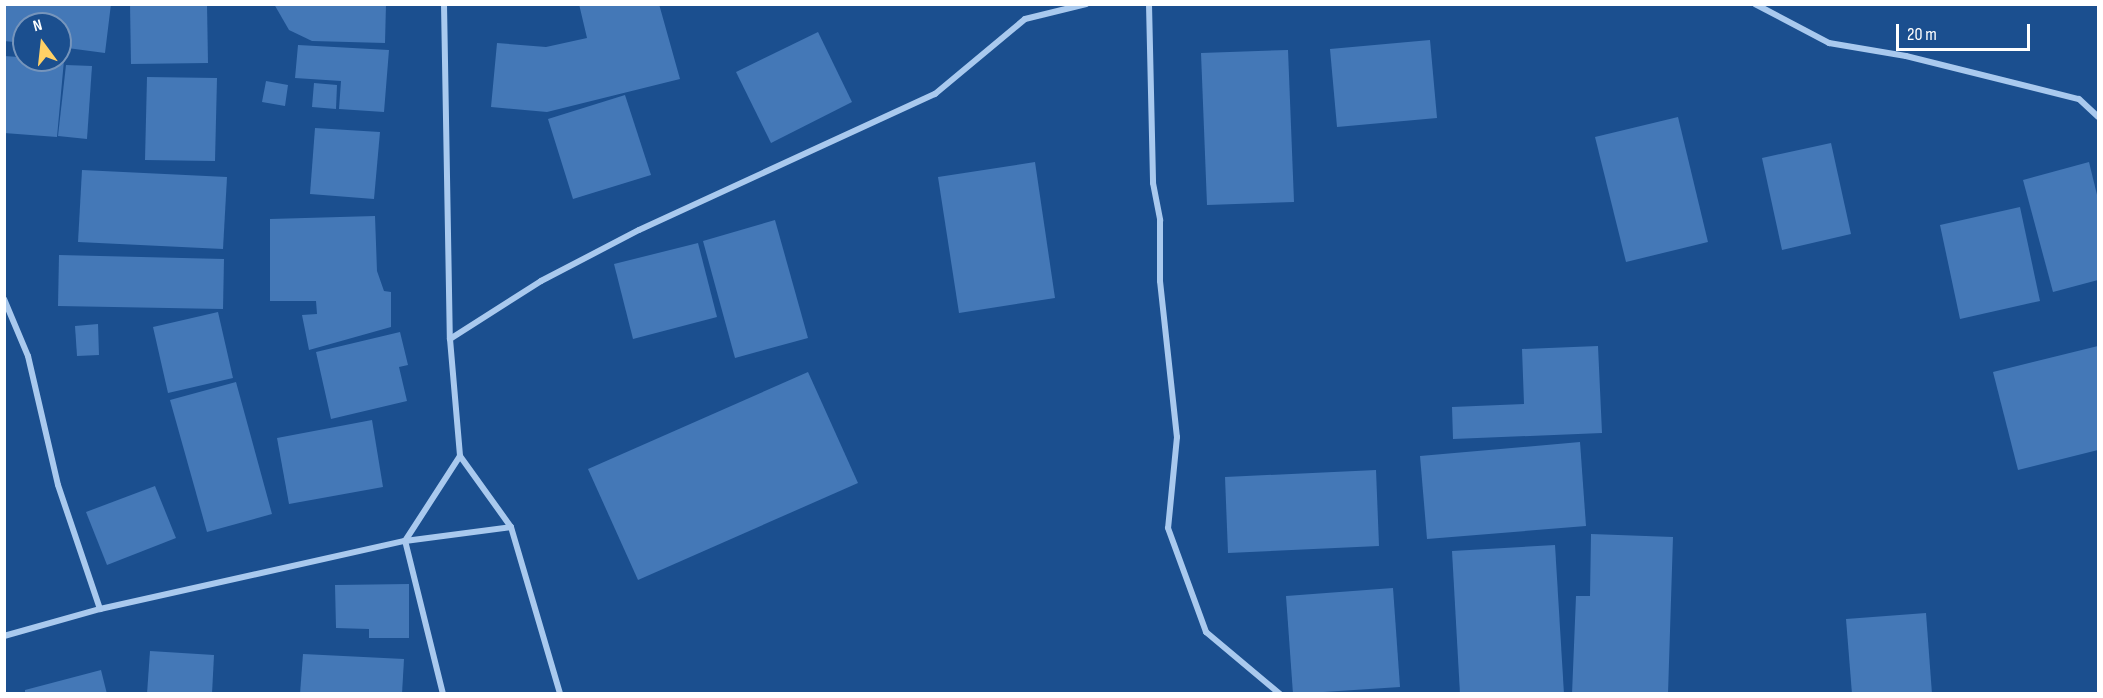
<!DOCTYPE html>
<style>
body{margin:0}
#map{position:relative;width:2103px;height:698px;overflow:hidden;background:#1b4f8f;font-family:"Sofia Sans Condensed",sans-serif}
div>[style]{position:absolute}
.building>*{inset:0;background:#4478b7}
.minor>*{height:6px;margin:-3px;padding:0 3px;transform-origin:3px;border-radius:3px;background:#a9c9ee}
span{translate:-50% -50%;white-space:nowrap;text-align:center;line-height:1.15;-webkit-text-stroke:6px #1b4f8f;paint-order:stroke}
.frame{position:absolute;inset:0;border:6px solid #fff;pointer-events:none}
.north{position:absolute;left:12px;top:12px;width:60px;height:60px;box-sizing:border-box;background:#1b4f8f;border:2px solid #7695bc;border-radius:50%;rotate:345deg;font-size:16px;font-weight:700;line-height:24px;text-align:center;color:#fff}
.north::after{content:'';display:block;margin:auto;width:21px;height:27px;background:#ffd166;clip-path:polygon(50% 0,100% 100%,50% 72%,0 100%)}
.scale{position:absolute;left:1896px;top:24px;width:134px;height:27px;box-sizing:border-box;border:3px solid #fff;border-top:0;padding-left:8px;font-size:18px;line-height:21px;white-space:nowrap;color:#fff;-webkit-text-stroke:4px #1b4f8f;paint-order:stroke}
</style>
<div id="map">
<div class="building">
<div style="clip-path:polygon(4px 4px,111px 4px,105px 53px,60px 47px,60px 24px,24px 24px,24px 43px,4px 41px)"></div>
<div style="clip-path:polygon(130px 4px,207px 4px,208px 63px,131px 64px)"></div>
<div style="clip-path:polygon(274px 4px,386px 4px,385px 43px,312px 41px,289px 30px)"></div>
<div style="clip-path:polygon(579px 4px,659px 4px,680px 79px,547px 112px,491px 107px,497px 43px,546px 47px,587px 38px)"></div>
<div style="clip-path:polygon(818px 32px,852px 102px,771px 143px,736px 72px)"></div>
<div style="clip-path:polygon(1430px 40px,1437px 118px,1337px 127px,1330px 49px)"></div>
<div style="clip-path:polygon(298px 45px,389px 50px,384px 112px,339px 109px,341px 81px,295px 78px)"></div>
<div style="clip-path:polygon(1288px 50px,1294px 202px,1207px 205px,1201px 53px)"></div>
<div style="clip-path:polygon(4px 56px,64px 60px,57px 137px,4px 133px)"></div>
<div style="clip-path:polygon(66px 65px,92px 66px,87px 139px,58px 136px)"></div>
<div style="clip-path:polygon(147px 77px,217px 78px,215px 161px,145px 160px)"></div>
<div style="clip-path:polygon(266px 81px,288px 85px,285px 106px,262px 102px)"></div>
<div style="clip-path:polygon(314px 83px,337px 85px,336px 109px,312px 107px)"></div>
<div style="clip-path:polygon(625px 95px,651px 175px,573px 199px,548px 119px)"></div>
<div style="clip-path:polygon(1678px 117px,1708px 242px,1626px 262px,1595px 137px)"></div>
<div style="clip-path:polygon(315px 128px,380px 132px,374px 199px,310px 194px)"></div>
<div style="clip-path:polygon(1831px 143px,1851px 234px,1782px 250px,1762px 158px)"></div>
<div style="clip-path:polygon(1035px 162px,1055px 298px,959px 313px,938px 177px)"></div>
<div style="clip-path:polygon(2089px 162px,2098px 199px,2098px 280px,2053px 292px,2023px 180px)"></div>
<div style="clip-path:polygon(82px 170px,227px 177px,223px 249px,78px 242px)"></div>
<div style="clip-path:polygon(2020px 207px,2040px 301px,1960px 319px,1940px 225px)"></div>
<div style="clip-path:polygon(375px 216px,377px 271px,384px 291px,391px 292px,391px 327px,309px 350px,302px 315px,317px 314px,316px 301px,270px 301px,270px 219px)"></div>
<div style="clip-path:polygon(775px 220px,808px 338px,735px 358px,703px 241px)"></div>
<div style="clip-path:polygon(698px 243px,717px 317px,633px 339px,614px 264px)"></div>
<div style="clip-path:polygon(59px 255px,224px 259px,223px 309px,58px 306px)"></div>
<div style="clip-path:polygon(218px 312px,233px 378px,168px 393px,153px 327px)"></div>
<div style="clip-path:polygon(98px 324px,99px 355px,77px 356px,75px 326px)"></div>
<div style="clip-path:polygon(400px 332px,408px 365px,399px 367px,407px 401px,331px 419px,316px 352px)"></div>
<div style="clip-path:polygon(1598px 346px,1602px 433px,1453px 439px,1452px 407px,1524px 404px,1522px 349px)"></div>
<div style="clip-path:polygon(2098px 346px,2098px 450px,2018px 470px,1993px 372px)"></div>
<div style="clip-path:polygon(808px 372px,858px 483px,638px 580px,588px 469px)"></div>
<div style="clip-path:polygon(236px 382px,272px 514px,207px 532px,170px 400px)"></div>
<div style="clip-path:polygon(372px 420px,383px 487px,289px 504px,277px 438px)"></div>
<div style="clip-path:polygon(1580px 442px,1586px 526px,1427px 539px,1420px 456px)"></div>
<div style="clip-path:polygon(1376px 470px,1379px 546px,1228px 553px,1225px 477px)"></div>
<div style="clip-path:polygon(155px 486px,176px 538px,107px 565px,86px 512px)"></div>
<div style="clip-path:polygon(1591px 534px,1673px 537px,1668px 694px,1572px 694px,1576px 596px,1590px 596px)"></div>
<div style="clip-path:polygon(1555px 545px,1564px 694px,1460px 694px,1452px 551px)"></div>
<div style="clip-path:polygon(409px 584px,409px 638px,369px 638px,369px 629px,336px 628px,335px 585px)"></div>
<div style="clip-path:polygon(1393px 588px,1400px 687px,1293px 694px,1286px 596px)"></div>
<div style="clip-path:polygon(1926px 613px,1932px 694px,1852px 694px,1846px 619px)"></div>
<div style="clip-path:polygon(150px 651px,214px 655px,212px 694px,147px 694px)"></div>
<div style="clip-path:polygon(303px 654px,404px 659px,402px 694px,300px 694px)"></div>
<div style="clip-path:polygon(101px 670px,107px 694px,25px 694px,25px 690px)"></div>
</div>
<div class="minor">
<div style="left:444px;top:4px;width:335px;rotate:89deg"></div>
<div style="left:450px;top:339px;width:117px;rotate:85.1deg"></div>
<div style="left:460px;top:456px;width:87px;rotate:54.3deg"></div>
<div style="left:511px;top:527px;width:174px;rotate:73.6deg"></div>
<div style="left:1149px;top:4px;width:179px;rotate:88.7deg"></div>
<div style="left:1153px;top:183px;width:38px;rotate:79deg"></div>
<div style="left:1160px;top:220px;width:61px;rotate:90deg"></div>
<div style="left:1160px;top:281px;width:157px;rotate:83.8deg"></div>
<div style="left:1177px;top:437px;width:91px;rotate:95.6deg"></div>
<div style="left:1168px;top:528px;width:111px;rotate:69.9deg"></div>
<div style="left:1206px;top:632px;width:97px;rotate:40deg"></div>
<div style="left:1755px;top:4px;width:84px;rotate:27.8deg"></div>
<div style="left:1829px;top:43px;width:78px;rotate:9.6deg"></div>
<div style="left:1906px;top:56px;width:178px;rotate:14deg"></div>
<div style="left:2079px;top:99px;width:26px;rotate:43deg"></div>
<div style="left:4px;top:299px;width:62px;rotate:67.2deg"></div>
<div style="left:28px;top:356px;width:132px;rotate:76.9deg"></div>
<div style="left:58px;top:485px;width:131px;rotate:71.3deg"></div>
<div style="left:450px;top:339px;width:108px;rotate:-32.5deg"></div>
<div style="left:541px;top:281px;width:110px;rotate:-27.5deg"></div>
<div style="left:639px;top:230px;width:326px;rotate:-24.7deg"></div>
<div style="left:935px;top:94px;width:117px;rotate:-39.8deg"></div>
<div style="left:1025px;top:19px;width:63px;rotate:-13.8deg"></div>
<div style="left:4px;top:636px;width:100px;rotate:-15.7deg"></div>
<div style="left:100px;top:609px;width:312px;rotate:-12.6deg"></div>
<div style="left:405px;top:541px;width:107px;rotate:-7.5deg"></div>
<div style="left:443px;top:694px;width:158px;rotate:-103.9deg"></div>
<div style="left:405px;top:541px;width:101px;rotate:-57.1deg"></div>
</div>
<div class="frame"></div>
<div class="north">N</div>
<div class="scale">20 m</div>
</div>
